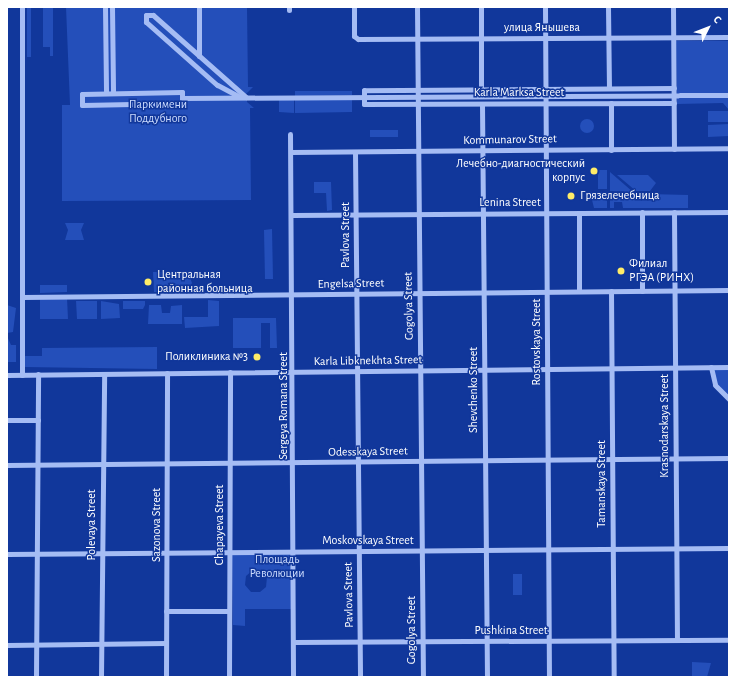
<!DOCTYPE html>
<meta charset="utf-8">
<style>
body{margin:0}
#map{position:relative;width:736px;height:684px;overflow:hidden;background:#11379b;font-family:"Alegreya Sans",sans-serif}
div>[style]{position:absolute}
.green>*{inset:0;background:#244fba}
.round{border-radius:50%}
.minor>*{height:5px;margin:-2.5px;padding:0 2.5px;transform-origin:2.5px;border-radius:2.5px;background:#a5bcf4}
.dots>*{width:11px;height:11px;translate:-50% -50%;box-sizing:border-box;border:2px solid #11379b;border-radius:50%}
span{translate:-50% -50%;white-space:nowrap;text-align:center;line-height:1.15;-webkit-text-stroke:3px #11379b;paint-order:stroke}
.street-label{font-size:12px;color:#fff}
.park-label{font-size:12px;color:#cddcfe}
.poi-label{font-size:12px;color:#fff}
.right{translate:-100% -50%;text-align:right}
.left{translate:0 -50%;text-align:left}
.frame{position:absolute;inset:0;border:8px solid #fff;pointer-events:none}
.north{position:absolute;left:688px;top:8px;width:40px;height:40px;-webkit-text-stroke:3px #11379b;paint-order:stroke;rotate:48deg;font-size:11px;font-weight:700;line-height:16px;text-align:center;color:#fff}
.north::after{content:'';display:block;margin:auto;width:14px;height:18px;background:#fff;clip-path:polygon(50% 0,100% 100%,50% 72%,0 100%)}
</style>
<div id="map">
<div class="green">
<div style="clip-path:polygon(27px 7px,31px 7px,31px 57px,27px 57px)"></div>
<div style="clip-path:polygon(43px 7px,53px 7px,53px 56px,50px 56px,50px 47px,43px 47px)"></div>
<div style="clip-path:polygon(66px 7px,70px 7px,70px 14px,70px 7px,247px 7px,248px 87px,253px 87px,246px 94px,247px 102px,254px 108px,250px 108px,251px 200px,62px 201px,62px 105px,70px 105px)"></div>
<div style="clip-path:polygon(676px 41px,729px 41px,729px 110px,723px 103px,677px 104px)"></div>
<div style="clip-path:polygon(295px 91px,352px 91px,352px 95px,295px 96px)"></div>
<div style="clip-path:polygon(294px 98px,294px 113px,279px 112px,279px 99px)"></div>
<div style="clip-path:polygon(295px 98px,352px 99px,352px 112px,295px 113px)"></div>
<div style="clip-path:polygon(708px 111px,729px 111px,729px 122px,708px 122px)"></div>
<div class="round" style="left:580px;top:119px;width:14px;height:14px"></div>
<div style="clip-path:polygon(729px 124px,729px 136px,708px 137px,708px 125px)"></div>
<div style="clip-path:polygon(370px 130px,398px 130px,398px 137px,370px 137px)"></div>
<div style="clip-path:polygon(598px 170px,607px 170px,607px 189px,598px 189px)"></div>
<div style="clip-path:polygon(610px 172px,633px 192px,610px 191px)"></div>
<div style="clip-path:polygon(617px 175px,648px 175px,656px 183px,650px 191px,636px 191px)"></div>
<div style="clip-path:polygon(314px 182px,331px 182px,332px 210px,327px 211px,326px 193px,314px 193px)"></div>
<div style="clip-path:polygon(590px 192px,607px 192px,607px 208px,594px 208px)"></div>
<div style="clip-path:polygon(610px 193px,688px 195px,688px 208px,623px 208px,622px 202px,614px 202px,614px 208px,610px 208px)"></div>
<div style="clip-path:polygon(65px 223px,84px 223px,81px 230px,84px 240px,65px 240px,68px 230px)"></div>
<div style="clip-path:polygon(272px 229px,273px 279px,265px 279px,264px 230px)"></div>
<div style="clip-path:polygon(153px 272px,188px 272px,192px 283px,187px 292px,154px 292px)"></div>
<div style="clip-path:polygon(40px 285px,67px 285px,67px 292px,40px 293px)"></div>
<div style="clip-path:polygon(40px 298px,67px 298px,68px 319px,40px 319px)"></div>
<div style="clip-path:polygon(208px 300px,219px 301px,219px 326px,185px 328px,184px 317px,208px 317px)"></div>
<div style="clip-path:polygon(76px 301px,97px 301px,97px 319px,77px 319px)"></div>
<div style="clip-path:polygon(101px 301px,119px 304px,120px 318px,101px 319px)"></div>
<div style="clip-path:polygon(123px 301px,145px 301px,145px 305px,143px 309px,123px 309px)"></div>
<div style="clip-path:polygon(7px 305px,16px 308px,13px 332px,7px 333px)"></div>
<div style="clip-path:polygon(149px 305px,161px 305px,162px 313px,170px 313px,171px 306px,182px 305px,182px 324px,148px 324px)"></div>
<div style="clip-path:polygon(233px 318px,276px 318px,277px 348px,270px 348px,270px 323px,261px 323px,261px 348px,233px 348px)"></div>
<div style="clip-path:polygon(7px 336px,11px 345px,16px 345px,16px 362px,7px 362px)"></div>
<div style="clip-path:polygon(157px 347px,157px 369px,25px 367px,25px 356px,42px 356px,42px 348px)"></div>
<div style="clip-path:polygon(714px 370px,729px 370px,729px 397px,716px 384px)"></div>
<div style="clip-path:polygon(evenodd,232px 553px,291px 553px,291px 609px,245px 609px,245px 626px,233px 625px,232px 553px,253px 570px,261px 571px,267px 577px,266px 587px,260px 592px,251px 592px,245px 585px,246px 576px,253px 570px)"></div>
<div style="clip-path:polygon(513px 574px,522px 574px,522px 595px,513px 595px)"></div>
<div style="clip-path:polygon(692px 662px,711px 663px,707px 677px,692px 677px)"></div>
</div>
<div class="minor">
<div style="left:105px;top:7px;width:86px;rotate:89.3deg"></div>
<div style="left:112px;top:7px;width:86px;rotate:89.3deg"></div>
<div style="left:289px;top:7px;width:3px;rotate:90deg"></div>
<div style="left:354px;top:7px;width:29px;rotate:90deg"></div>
<div style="left:354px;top:36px;width:5px;rotate:37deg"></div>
<div style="left:358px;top:39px;width:371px;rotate:-0.3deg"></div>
<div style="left:417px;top:7px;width:670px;rotate:89.49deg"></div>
<div style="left:481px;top:7px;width:82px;rotate:90deg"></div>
<div style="left:545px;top:7px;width:670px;rotate:89.66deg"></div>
<div style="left:608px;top:7px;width:81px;rotate:89.3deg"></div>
<div style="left:673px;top:7px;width:142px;rotate:89.6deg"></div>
<div style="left:199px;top:56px;width:49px;rotate:-90deg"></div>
<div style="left:674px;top:88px;width:310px;rotate:179.6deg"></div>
<div style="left:364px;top:90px;width:14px;rotate:90deg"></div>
<div style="left:364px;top:104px;width:310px;rotate:-0.2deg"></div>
<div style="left:182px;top:92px;width:11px;rotate:90deg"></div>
<div style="left:182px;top:103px;width:100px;rotate:178.9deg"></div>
<div style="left:82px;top:105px;width:11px;rotate:-90deg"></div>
<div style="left:82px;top:94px;width:100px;rotate:-1.1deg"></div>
<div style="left:680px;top:95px;width:49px"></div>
<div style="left:240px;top:97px;width:26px;rotate:-152deg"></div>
<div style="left:217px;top:85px;width:95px;rotate:-138.4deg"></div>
<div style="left:146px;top:22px;width:7px;rotate:-90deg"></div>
<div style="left:146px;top:15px;width:7px"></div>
<div style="left:153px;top:15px;width:124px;rotate:41.4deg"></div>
<div style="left:182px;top:98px;width:496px;rotate:-0.3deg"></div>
<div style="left:611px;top:103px;width:47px;rotate:90deg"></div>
<div style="left:482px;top:104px;width:573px;rotate:89.5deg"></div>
<div style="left:290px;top:134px;width:543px;rotate:89.68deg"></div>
<div style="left:291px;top:152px;width:438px;rotate:-0.5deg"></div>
<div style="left:355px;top:152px;width:525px;rotate:89.45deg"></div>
<div style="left:642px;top:212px;width:79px;rotate:90deg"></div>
<div style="left:674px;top:212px;width:428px;rotate:89.6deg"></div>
<div style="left:292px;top:215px;width:437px;rotate:-0.4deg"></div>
<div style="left:579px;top:291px;width:78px;rotate:-90deg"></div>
<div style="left:611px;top:291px;width:386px;rotate:89.6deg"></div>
<div style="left:22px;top:297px;width:707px;rotate:-0.57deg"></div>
<div style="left:711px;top:367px;width:18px;rotate:77deg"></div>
<div style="left:715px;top:385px;width:20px;rotate:45deg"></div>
<div style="left:7px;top:375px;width:722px;rotate:-0.63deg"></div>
<div style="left:22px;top:375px;width:368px;rotate:-90deg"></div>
<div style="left:7px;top:420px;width:31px"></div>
<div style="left:7px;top:465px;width:722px;rotate:-0.56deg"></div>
<div style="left:7px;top:554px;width:722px;rotate:-0.48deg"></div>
<div style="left:166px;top:611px;width:63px"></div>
<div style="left:293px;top:642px;width:436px;rotate:-0.3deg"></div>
<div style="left:7px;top:645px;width:159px;rotate:-0.7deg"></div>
<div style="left:36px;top:677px;width:303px;rotate:-89.6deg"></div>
<div style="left:101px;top:677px;width:303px;rotate:-89.4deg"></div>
<div style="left:166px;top:677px;width:304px;rotate:-89.8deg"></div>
<div style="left:229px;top:677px;width:305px;rotate:-89.8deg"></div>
</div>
<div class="dots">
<div style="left:594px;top:171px;background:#ffec68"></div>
<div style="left:571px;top:196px;background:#ffec68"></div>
<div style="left:621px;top:271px;background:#ffec68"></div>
<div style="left:148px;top:282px;background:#ffec68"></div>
<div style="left:257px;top:357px;background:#ffec68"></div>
</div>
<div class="street-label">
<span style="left:542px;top:28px">улица Янышева</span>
<span style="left:519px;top:93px">Karla Marksa Street</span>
<span style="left:510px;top:140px;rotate:-1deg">Kommunarov Street</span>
<span style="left:510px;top:203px">Lenina Street</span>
<span style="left:346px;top:235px;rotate:-90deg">Pavlova Street</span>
<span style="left:351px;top:284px;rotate:-1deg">Engelsa Street</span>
<span style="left:409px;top:306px;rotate:-91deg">Gogolya Street</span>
<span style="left:537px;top:342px;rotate:-90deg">Rostovskaya Street</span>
<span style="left:368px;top:361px;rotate:-1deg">Karla Libknekhta Street</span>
<span style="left:474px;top:390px;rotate:-90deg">Shevchenko Street</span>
<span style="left:284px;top:406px;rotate:-90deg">Sergeya Romana Street</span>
<span style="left:665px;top:426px;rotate:-90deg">Krasnodarskaya Street</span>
<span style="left:368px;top:452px;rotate:-1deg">Odesskaya Street</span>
<span style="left:602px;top:484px;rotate:-90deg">Tamanskaya Street</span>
<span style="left:92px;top:525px;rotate:-90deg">Polevaya Street</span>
<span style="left:157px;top:525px;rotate:-90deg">Sazonova Street</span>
<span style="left:220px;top:525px;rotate:-90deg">Chapayeva Street</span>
<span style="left:368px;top:541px">Moskovskaya Street</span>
<span style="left:349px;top:595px;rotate:-91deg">Pavlova Street</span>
<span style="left:412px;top:630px;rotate:-90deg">Gogolya Street</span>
<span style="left:511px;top:631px">Pushkina Street</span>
</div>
<div class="park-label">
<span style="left:158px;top:112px">Парк имени<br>Поддубного</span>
<span style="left:277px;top:567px">Площадь<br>Революции</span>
</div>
<div class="poi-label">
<span class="right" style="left:585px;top:171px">Лечебно-диагностический<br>корпус</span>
<span class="left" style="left:580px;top:196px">Грязелечебница</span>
<span class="left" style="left:629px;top:271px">Филиал<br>РГЭА (РИНХ)</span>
<span class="left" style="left:157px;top:282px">Центральная<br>районная больница</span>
<span class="right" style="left:248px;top:357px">Поликлиника №3</span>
</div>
<div class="frame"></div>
<div class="north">С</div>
</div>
